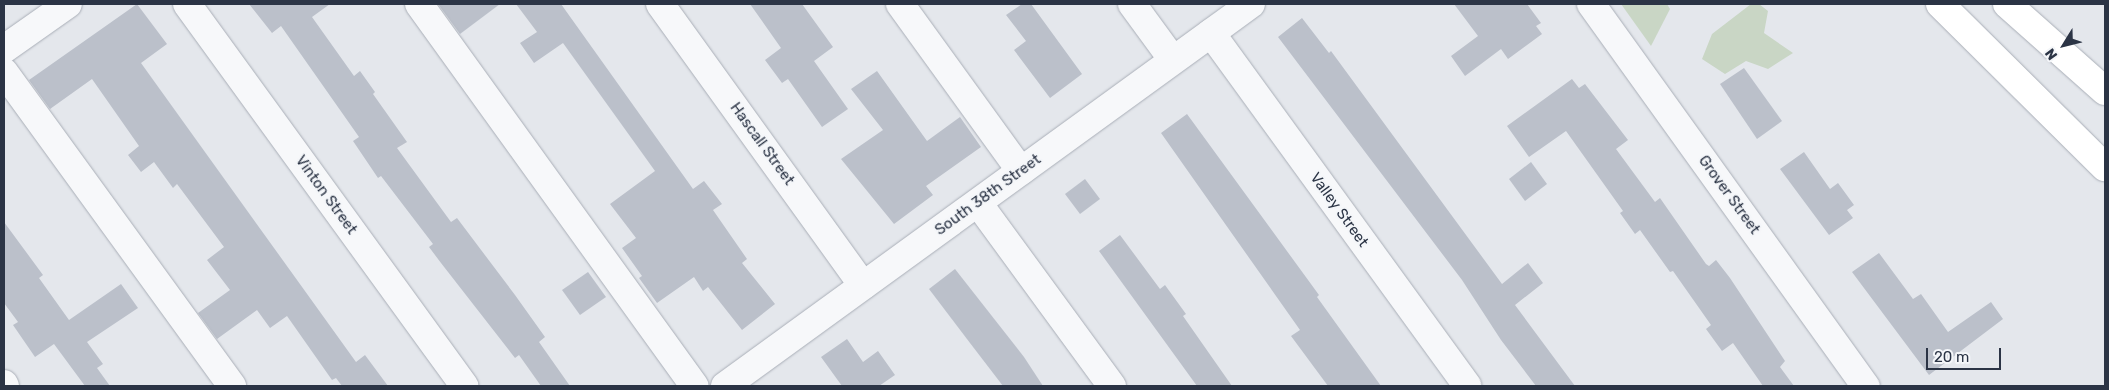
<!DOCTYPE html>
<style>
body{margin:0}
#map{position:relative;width:2109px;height:390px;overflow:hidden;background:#e4e7ec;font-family:Rubik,sans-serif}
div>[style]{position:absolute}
.green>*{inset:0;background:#c9d6c5}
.building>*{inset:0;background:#bbc0ca}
.roads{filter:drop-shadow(0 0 1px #a9aeb7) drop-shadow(0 0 1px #a9aeb7)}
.minor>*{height:28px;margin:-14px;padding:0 14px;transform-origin:14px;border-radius:14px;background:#f7f8fa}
.highway>*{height:28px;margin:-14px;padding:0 14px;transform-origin:14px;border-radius:14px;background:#fff}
span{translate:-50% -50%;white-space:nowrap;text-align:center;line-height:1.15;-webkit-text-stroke:4px #f4f6f9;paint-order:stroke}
.street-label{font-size:15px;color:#2b3445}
.frame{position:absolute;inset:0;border:5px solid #2b3445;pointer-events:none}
.north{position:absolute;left:2039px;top:20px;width:50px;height:50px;-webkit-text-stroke:4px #f4f6f9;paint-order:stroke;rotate:234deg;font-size:14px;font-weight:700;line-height:20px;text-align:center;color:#2b3445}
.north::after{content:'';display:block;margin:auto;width:18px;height:22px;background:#2b3445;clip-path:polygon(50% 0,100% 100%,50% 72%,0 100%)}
.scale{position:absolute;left:1926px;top:348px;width:75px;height:22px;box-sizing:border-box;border:2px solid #2b3445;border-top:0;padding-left:6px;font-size:15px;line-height:18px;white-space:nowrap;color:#2b3445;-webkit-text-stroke:4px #f4f6f9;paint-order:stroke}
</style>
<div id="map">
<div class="green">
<div style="clip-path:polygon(1621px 4px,1667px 4px,1670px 9px,1651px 46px)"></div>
<div style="clip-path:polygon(1751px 4px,1759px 4px,1768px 11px,1764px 33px,1793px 53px,1768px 69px,1746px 61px,1725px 74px,1702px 59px,1712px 34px)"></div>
</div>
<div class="building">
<div style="clip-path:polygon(137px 4px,167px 44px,141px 63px,356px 362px,365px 355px,388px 386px,342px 386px,336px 378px,332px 380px,287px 316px,270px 328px,257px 310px,217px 339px,198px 313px,230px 290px,207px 260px,224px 247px,177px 184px,173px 188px,154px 162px,141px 172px,128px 155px,139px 146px,92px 79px,50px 109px,29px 80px)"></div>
<div style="clip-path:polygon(249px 4px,330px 4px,312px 17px,354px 76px,360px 71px,375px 92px,373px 94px,407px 142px,397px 148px,451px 222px,457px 218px,515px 295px,545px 337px,539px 342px,570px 386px,541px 386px,519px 355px,515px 358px,441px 263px,429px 247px,433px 244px,381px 176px,378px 178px,353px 141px,359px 137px,281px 26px,272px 33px)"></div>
<div style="clip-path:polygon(438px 4px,500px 4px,460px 34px)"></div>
<div style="clip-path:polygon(516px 4px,561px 4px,693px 189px,704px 181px,722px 204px,713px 210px,747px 259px,742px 263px,775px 304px,742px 330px,708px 287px,703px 291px,694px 277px,657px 303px,639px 278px,642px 276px,622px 248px,636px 238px,610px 204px,655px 171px,563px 43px,534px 63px,520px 43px,537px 32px)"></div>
<div style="clip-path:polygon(750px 4px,802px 4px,833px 47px,814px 61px,848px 109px,822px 127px,788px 79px,782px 83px,765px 60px,781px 48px)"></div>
<div style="clip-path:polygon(1022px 4px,1031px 4px,1082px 74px,1050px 98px,1014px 50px,1026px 41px,1006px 15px)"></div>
<div style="clip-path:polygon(1454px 4px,1527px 4px,1541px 23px,1536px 26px,1542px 34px,1508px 59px,1501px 49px,1465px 76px,1451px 56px,1478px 36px)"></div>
<div style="clip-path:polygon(1302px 18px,1329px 53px,1331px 51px,1502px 284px,1528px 263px,1543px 283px,1515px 305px,1575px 386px,1536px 386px,1501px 340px,1462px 280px,1278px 37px)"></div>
<div style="clip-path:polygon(1744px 68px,1782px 121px,1757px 139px,1720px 84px)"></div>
<div style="clip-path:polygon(877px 71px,927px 141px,960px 117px,981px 147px,926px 186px,933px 195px,894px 224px,841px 159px,883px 130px,851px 89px)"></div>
<div style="clip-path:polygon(1572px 79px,1579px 88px,1585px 84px,1628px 140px,1616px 149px,1655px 202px,1660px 198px,1706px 264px,1709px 266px,1716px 260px,1730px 278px,1785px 361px,1780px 367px,1794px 386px,1763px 386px,1733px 343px,1722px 351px,1706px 329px,1711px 325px,1673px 271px,1670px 272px,1640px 230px,1635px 234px,1620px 213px,1623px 211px,1566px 131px,1529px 157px,1507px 126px)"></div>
<div style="clip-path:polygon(1187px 114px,1319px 295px,1317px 297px,1381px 386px,1328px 386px,1291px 336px,1300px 330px,1161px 133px)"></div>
<div style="clip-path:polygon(1804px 152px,1830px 189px,1838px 183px,1854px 205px,1847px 210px,1853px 218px,1829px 235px,1780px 169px)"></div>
<div style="clip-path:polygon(1531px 162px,1547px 184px,1525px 201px,1509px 179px)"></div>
<div style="clip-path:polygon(1085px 179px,1100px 199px,1080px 214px,1065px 194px)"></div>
<div style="clip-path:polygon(4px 222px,43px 275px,39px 278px,69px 320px,121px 284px,138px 308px,87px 342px,103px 364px,97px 368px,110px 386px,85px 386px,54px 344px,35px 357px,13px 325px,18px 322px,4px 303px)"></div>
<div style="clip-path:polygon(1120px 235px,1160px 289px,1165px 285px,1186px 314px,1183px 316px,1232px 386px,1197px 386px,1099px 251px)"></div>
<div style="clip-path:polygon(1879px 253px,1913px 299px,1921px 294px,1948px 332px,1991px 302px,2003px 319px,1929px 375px,1852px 272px)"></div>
<div style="clip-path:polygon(955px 269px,1024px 357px,1043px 386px,1003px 386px,970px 343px,929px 289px)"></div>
<div style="clip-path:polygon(588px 272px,606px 297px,580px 315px,562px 290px)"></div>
<div style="clip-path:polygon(847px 339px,863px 362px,878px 351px,895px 375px,879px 386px,842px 386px,821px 357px)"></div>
</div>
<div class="roads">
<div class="minor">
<div style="left:187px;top:4px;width:472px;rotate:54deg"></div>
<div style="left:419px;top:4px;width:471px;rotate:54.2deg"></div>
<div style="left:660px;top:4px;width:347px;rotate:54.2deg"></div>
<div style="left:900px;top:4px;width:206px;rotate:54.1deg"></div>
<div style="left:1132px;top:4px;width:69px;rotate:53.8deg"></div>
<div style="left:1591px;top:4px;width:471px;rotate:54.3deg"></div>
<div style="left:1211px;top:33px;width:436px;rotate:54deg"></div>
<div style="left:4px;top:49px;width:78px;rotate:-35.1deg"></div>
<div style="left:4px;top:72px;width:388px;rotate:54deg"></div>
<div style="left:978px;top:203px;width:227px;rotate:53.8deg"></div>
<div style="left:4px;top:384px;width:2px;rotate:63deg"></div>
<div style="left:725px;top:386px;width:650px;rotate:-35.99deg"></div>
</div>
<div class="highway">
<div style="left:1940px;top:4px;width:232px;rotate:44.7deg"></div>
<div style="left:2007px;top:4px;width:131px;rotate:41.6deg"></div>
</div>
</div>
<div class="street-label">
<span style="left:762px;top:144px;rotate:54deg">Hascall Street</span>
<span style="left:326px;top:195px;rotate:54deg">Vinton Street</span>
<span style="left:988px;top:195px;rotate:-36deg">South 38th Street</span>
<span style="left:1729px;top:195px;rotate:54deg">Grover Street</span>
<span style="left:1339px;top:210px;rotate:54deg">Valley Street</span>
</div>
<div class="frame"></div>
<div class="north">N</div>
<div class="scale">20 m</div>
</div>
